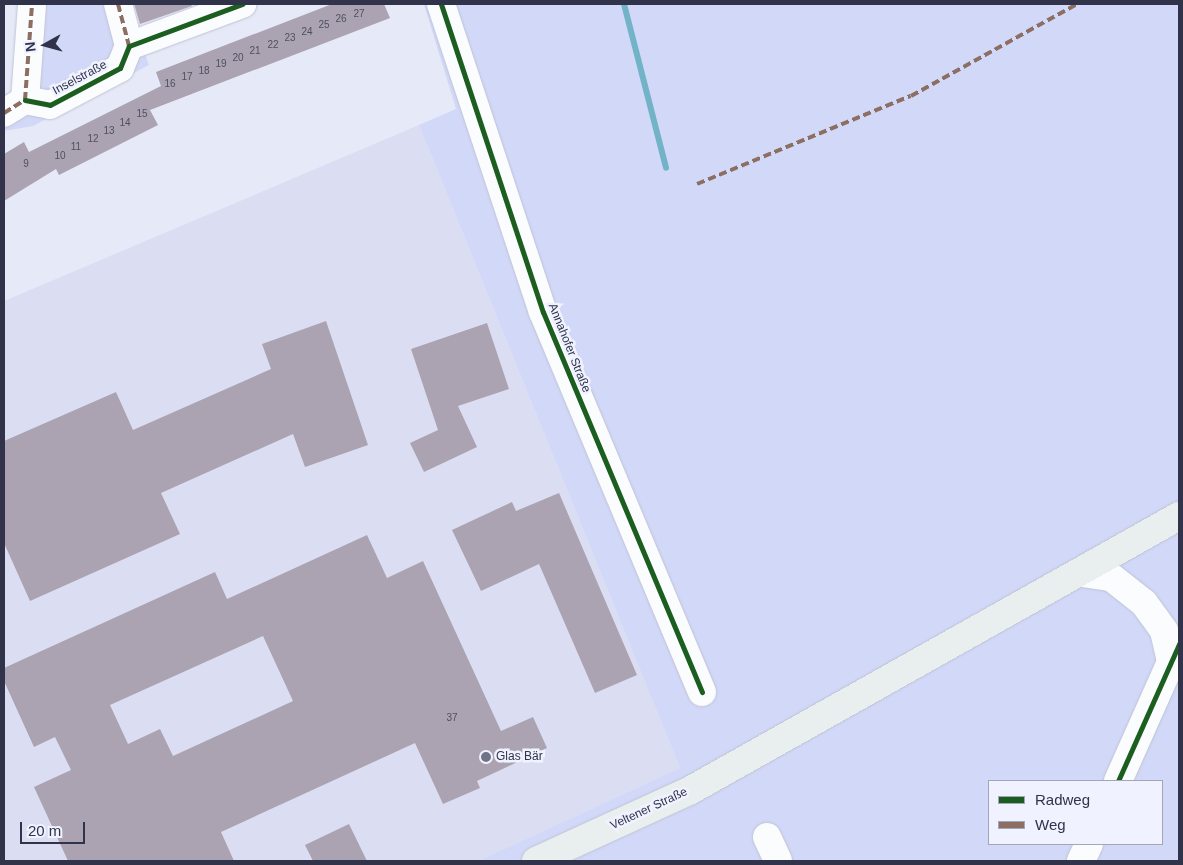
<!DOCTYPE html>
<meta charset="utf-8">
<style>
body{margin:0}
#map{position:relative;width:1183px;height:865px;overflow:hidden;background:#e6e9f7;font-family:Arial,sans-serif}
div>[style]{position:absolute}
.built>*{inset:0;background:#dbdef3}
.green>*{inset:0;background:#d2d8f8}
.stream>*{height:6px;margin:-3px;padding:0 3px;transform-origin:3px;border-radius:3px;background:#72b3c7}
.building>*{inset:0;background:#aba3b1}
.roads{filter:drop-shadow(0 0 1px #c0c3d4) drop-shadow(0 0 1px #c0c3d4)}
.minor>*{height:28px;margin:-14px;padding:0 14px;transform-origin:14px;border-radius:14px;background:#fbfcfe}
.major>*{height:28px;margin:-14px;padding:0 14px;transform-origin:14px;border-radius:14px;background:#e9efee}
.quiet>*{height:4px;margin-top:-2px;transform-origin:0;background:repeating-linear-gradient(90deg,#8d6e63 0 8px,transparent 0 12px)}
.cycleway>*{height:5px;margin:-2.5px;padding:0 2.5px;transform-origin:2.5px;border-radius:2.5px;background:#1b5e20}
.dots>*{width:14px;height:14px;translate:-50% -50%;box-sizing:border-box;border:2px solid #f0f3ff;border-radius:50%}
span{translate:-50% -50%;white-space:nowrap;text-align:center;line-height:1.15;-webkit-text-stroke:5px #f0f3ff;paint-order:stroke}
.number-label{font-size:10px;color:#4f4f64}
.number-label span{-webkit-text-stroke-width:0}
.street-label{font-size:12px;color:#30334a}
.poi-label{font-size:12px;color:#30334a}
.left{translate:0 -50%;text-align:left}
.frame{position:absolute;inset:0;border:5px solid #30334a;pointer-events:none}
.legend{position:absolute;left:988px;top:780px;width:175px;height:65px;box-sizing:border-box;background:#f0f3ff;border:1px solid #a3a6b7;margin:0;padding:6px 9px;list-style:none;font-size:15px;color:#30334a}
.legend li{display:flex;align-items:center;gap:10px;height:25px}
.legend b{width:25px;border:1px solid #a3a6b7}
.north{position:absolute;left:20px;top:20px;width:50px;height:50px;-webkit-text-stroke:4px #f0f3ff;paint-order:stroke;rotate:263deg;font-size:14px;font-weight:700;line-height:20px;text-align:center;color:#30334a}
.north::after{content:'';display:block;margin:auto;width:18px;height:22px;background:#30334a;clip-path:polygon(50% 0,100% 100%,50% 72%,0 100%)}
.scale{position:absolute;left:20px;top:822px;width:65px;height:22px;box-sizing:border-box;border:2px solid #30334a;border-top:0;padding-left:6px;font-size:15px;line-height:18px;white-space:nowrap;color:#30334a;-webkit-text-stroke:4px #f0f3ff;paint-order:stroke}
</style>
<div id="map">
<div class="built">
<div style="clip-path:polygon(419px 125px,680px 768px,478px 861px,4px 861px,4px 301px)"></div>
</div>
<div class="green">
<div style="clip-path:polygon(25px 4px,127px 4px,149px 65px,33px 126px,4px 131px,4px 99px,18px 88px)"></div>
<div style="clip-path:polygon(evenodd,424px 4px,1179px 4px,1179px 861px,478px 861px,680px 768px,419px 125px,456px 109px,424px 4px,989px 781px,1162px 781px,1162px 844px,989px 844px,989px 781px)"></div>
</div>
<div class="stream">
<div style="left:624px;top:4px;width:169px;rotate:75.6deg"></div>
</div>
<div class="building">
<div style="clip-path:polygon(134px 4px,191px 4px,192px 6px,140px 24px)"></div>
<div style="clip-path:polygon(332px 4px,384px 4px,390px 18px,150px 110px,158px 125px,59px 175px,56px 169px,4px 201px,4px 154px,24px 142px,29px 152px,161px 86px,156px 72px)"></div>
<div style="clip-path:polygon(326px 321px,368px 445px,305px 467px,293px 434px,161px 493px,180px 534px,30px 601px,4px 543px,4px 441px,116px 392px,133px 430px,271px 369px,262px 344px)"></div>
<div style="clip-path:polygon(487px 323px,509px 389px,458px 406px,477px 447px,424px 472px,410px 443px,438px 430px,411px 349px)"></div>
<div style="clip-path:polygon(559px 493px,637px 675px,595px 693px,539px 564px,481px 591px,452px 530px,512px 502px,516px 511px)"></div>
<div style="clip-path:polygon(evenodd,367px 535px,387px 578px,423px 561px,501px 731px,533px 717px,547px 748px,477px 781px,480px 788px,443px 804px,415px 743px,221px 832px,234px 861px,68px 861px,34px 787px,71px 770px,55px 737px,34px 747px,4px 681px,4px 668px,215px 572px,227px 599px,367px 535px,263px 636px,293px 701px,173px 756px,160px 729px,128px 744px,110px 705px,263px 636px)"></div>
<div style="clip-path:polygon(349px 824px,367px 861px,313px 861px,305px 845px)"></div>
</div>
<div class="roads">
<div class="minor">
<div style="left:118px;top:4px;width:43px;rotate:75.3deg"></div>
<div style="left:441px;top:4px;width:324px;rotate:71.7deg"></div>
<div style="left:543px;top:312px;width:412px;rotate:67.3deg"></div>
<div style="left:25px;top:100px;width:25px;rotate:11deg"></div>
<div style="left:50px;top:105px;width:79px;rotate:-27.9deg"></div>
<div style="left:120px;top:68px;width:24px;rotate:-68deg"></div>
<div style="left:129px;top:46px;width:121px;rotate:-20.4deg"></div>
<div style="left:25px;top:100px;width:96px;rotate:-85.8deg"></div>
<div style="left:4px;top:113px;width:25px;rotate:-32deg"></div>
<div style="left:1082px;top:573px;width:29px;rotate:8deg"></div>
<div style="left:1111px;top:577px;width:42px;rotate:38.2deg"></div>
<div style="left:1144px;top:603px;width:34px;rotate:54deg"></div>
<div style="left:1164px;top:631px;width:31px;rotate:77deg"></div>
<div style="left:1118px;top:781px;width:150px;rotate:-66deg"></div>
<div style="left:767px;top:837px;width:26px;rotate:65deg"></div>
<div style="left:1081px;top:861px;width:19px;rotate:-65deg"></div>
</div>
<div class="major">
<div style="left:536px;top:861px;width:170px;rotate:-24.6deg"></div>
<div style="left:691px;top:790px;width:560px;rotate:-29.31deg"></div>
</div>
</div>
<div class="quiet">
<div style="left:118px;top:4px;width:43px;rotate:75.3deg"></div>
<div style="left:25px;top:100px;width:96px;rotate:-85.8deg"></div>
<div style="left:4px;top:113px;width:25px;rotate:-32deg"></div>
<div style="left:697px;top:184px;width:231px;rotate:-22.4deg"></div>
<div style="left:911px;top:96px;width:190px;rotate:-29deg"></div>
</div>
<div class="cycleway">
<div style="left:441px;top:4px;width:324px;rotate:71.7deg"></div>
<div style="left:543px;top:312px;width:412px;rotate:67.3deg"></div>
<div style="left:25px;top:100px;width:25px;rotate:11deg"></div>
<div style="left:50px;top:105px;width:79px;rotate:-27.9deg"></div>
<div style="left:120px;top:68px;width:24px;rotate:-68deg"></div>
<div style="left:129px;top:46px;width:121px;rotate:-20.4deg"></div>
<div style="left:1118px;top:781px;width:150px;rotate:-66deg"></div>
</div>
<div class="dots">
<div style="left:486px;top:757px;background:#707387"></div>
</div>
<div class="number-label">
<span style="left:359px;top:14px">27</span>
<span style="left:341px;top:19px">26</span>
<span style="left:324px;top:25px">25</span>
<span style="left:307px;top:32px">24</span>
<span style="left:290px;top:38px">23</span>
<span style="left:273px;top:45px">22</span>
<span style="left:255px;top:51px">21</span>
<span style="left:238px;top:58px">20</span>
<span style="left:221px;top:64px">19</span>
<span style="left:204px;top:71px">18</span>
<span style="left:187px;top:77px">17</span>
<span style="left:170px;top:84px">16</span>
<span style="left:142px;top:114px">15</span>
<span style="left:125px;top:123px">14</span>
<span style="left:109px;top:131px">13</span>
<span style="left:93px;top:139px">12</span>
<span style="left:76px;top:147px">11</span>
<span style="left:60px;top:156px">10</span>
<span style="left:26px;top:164px">9</span>
<span style="left:452px;top:718px">37</span>
</div>
<div class="street-label">
<span style="left:80px;top:78px;rotate:-28deg">Inselstraße</span>
<span style="left:569px;top:348px;rotate:68deg">Annahofer Straße</span>
<span style="left:649px;top:809px;rotate:-25deg">Veltener Straße</span>
</div>
<div class="poi-label">
<span class="left" style="left:496px;top:757px">Glas Bär</span>
</div>
<div class="frame"></div>
<ul class="legend">
<li><b style="height:6px;background:#1b5e20"></b>Radweg</li>
<li><b style="height:6px;background:#8d6e63"></b>Weg</li>
</ul>
<div class="north">N</div>
<div class="scale">20 m</div>
</div>
